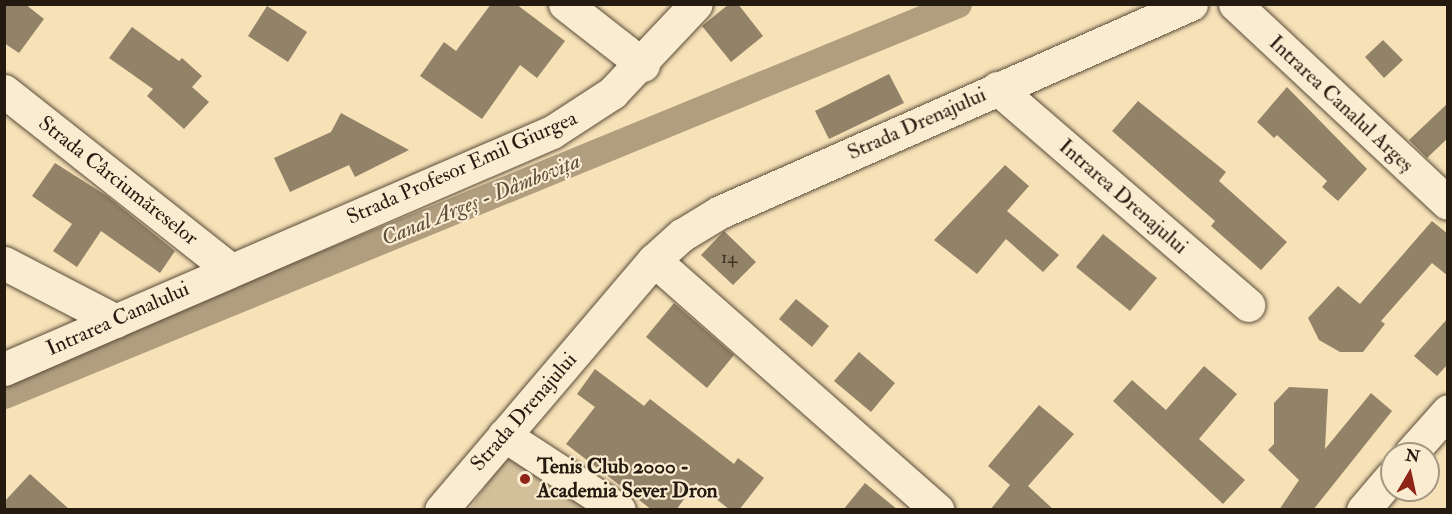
<!DOCTYPE html>
<meta charset="utf-8">
<style>
body{margin:0}
#map{position:relative;width:1452px;height:514px;overflow:hidden;background:#f7e2b8;font-family:"IM FELL Double Pica",serif}
div>[style]{position:absolute}
.green>*{inset:0;background:#d3c09b}
.canal>*{height:27px;margin:-13.5px;padding:0 13.5px;transform-origin:13.5px;border-radius:13.5px;background:#b09e7f}
.building>*{inset:0;background:#928267}
.roads{filter:drop-shadow(0 0 2px #5a4c39) drop-shadow(0 0 2px #5a4c39)}
.minor>*{height:33px;margin:-16.5px;padding:0 16.5px;transform-origin:16.5px;border-radius:16.5px;background:#faecd1}
.dots>*{width:16px;height:16px;translate:-50% -50%;box-sizing:border-box;border:3px solid #faecd1;border-radius:50%}
span{translate:-50% -50%;white-space:nowrap;text-align:center;line-height:1.15;-webkit-text-stroke:4.5px #faecd1;paint-order:stroke}
.number-label{font-size:18px;color:#403425}
.number-label span{-webkit-text-stroke-width:0}
.street-label{font-size:21px;color:#251a0f}
.poi-label{font-size:21px;color:#251a0f;font-weight:700}
.left{translate:0 -50%;text-align:left}
.water-label{font-size:22px;color:#5d4f3c;font-style:italic}
.frame{position:absolute;inset:0;border:6px solid #251a0f;pointer-events:none}
.north{position:absolute;left:1380px;top:442px;width:60px;height:60px;box-sizing:border-box;background:#faecd1;border:2px solid #a59883;border-radius:50%;rotate:9deg;font-size:16px;font-weight:700;line-height:24px;text-align:center;color:#251a0f}
.north::after{content:'';display:block;margin:auto;width:21px;height:27px;background:#8f2418;clip-path:polygon(50% 0,100% 100%,50% 72%,0 100%)}
</style>
<div id="map">
<div class="green">
<div style="clip-path:polygon(512px 448px,608px 510px,469px 510px)"></div>
</div>
<div class="canal">
<div style="left:4px;top:395px;width:1031px;rotate:-22.29deg"></div>
</div>
<div class="building">
<div style="clip-path:polygon(4px 4px,25px 4px,44px 19px,19px 53px,4px 43px)"></div>
<div style="clip-path:polygon(491px 4px,516px 4px,565px 41px,537px 78px,520px 65px,482px 119px,420px 76px,444px 42px,456px 51px)"></div>
<div style="clip-path:polygon(729px 4px,738px 4px,763px 36px,731px 62px,702px 26px)"></div>
<div style="clip-path:polygon(267px 6px,307px 32px,288px 62px,248px 36px)"></div>
<div style="clip-path:polygon(132px 27px,179px 61px,182px 58px,202px 76px,192px 87px,209px 102px,184px 129px,147px 96px,153px 89px,109px 58px)"></div>
<div style="clip-path:polygon(1383px 40px,1403px 60px,1384px 78px,1365px 57px)"></div>
<div style="clip-path:polygon(889px 74px,904px 103px,829px 139px,815px 111px)"></div>
<div style="clip-path:polygon(1287px 87px,1367px 169px,1338px 201px,1322px 187px,1327px 181px,1277px 135px,1274px 138px,1257px 122px)"></div>
<div style="clip-path:polygon(1138px 101px,1226px 172px,1219px 181px,1287px 242px,1261px 270px,1211px 226px,1215px 221px,1112px 131px)"></div>
<div style="clip-path:polygon(1448px 103px,1448px 138px,1427px 158px,1409px 140px)"></div>
<div style="clip-path:polygon(341px 113px,409px 150px,355px 177px,349px 165px,290px 192px,274px 158px,331px 132px)"></div>
<div style="clip-path:polygon(55px 163px,107px 196px,175px 251px,160px 273px,101px 231px,77px 267px,53px 251px,72px 224px,32px 196px)"></div>
<div style="clip-path:polygon(1005px 165px,1029px 186px,1007px 211px,1059px 255px,1043px 272px,1006px 239px,977px 274px,934px 240px)"></div>
<div style="clip-path:polygon(1432px 221px,1448px 234px,1448px 276px,1432px 263px,1381px 321px,1385px 324px,1363px 352px,1340px 352px,1319px 340px,1308px 318px,1338px 286px,1360px 304px)"></div>
<div style="clip-path:polygon(724px 231px,756px 262px,733px 285px,701px 255px)"></div>
<div style="clip-path:polygon(1103px 234px,1157px 278px,1130px 311px,1076px 267px)"></div>
<div style="clip-path:polygon(796px 299px,829px 326px,812px 347px,779px 319px)"></div>
<div style="clip-path:polygon(674px 303px,734px 355px,707px 388px,646px 337px)"></div>
<div style="clip-path:polygon(1448px 318px,1448px 364px,1437px 376px,1414px 356px)"></div>
<div style="clip-path:polygon(859px 352px,895px 383px,871px 412px,834px 381px)"></div>
<div style="clip-path:polygon(1204px 366px,1237px 394px,1199px 439px,1245px 480px,1223px 504px,1113px 401px,1132px 380px,1166px 410px)"></div>
<div style="clip-path:polygon(595px 369px,644px 406px,650px 399px,734px 464px,738px 458px,764px 478px,739px 510px,730px 510px,696px 483px,676px 510px,652px 510px,566px 444px,595px 407px,577px 394px)"></div>
<div style="clip-path:polygon(1289px 387px,1328px 389px,1325px 449px,1371px 393px,1392px 411px,1313px 510px,1279px 510px,1299px 480px,1268px 450px,1274px 444px,1274px 403px)"></div>
<div style="clip-path:polygon(1039px 405px,1074px 434px,1028px 486px,1054px 510px,990px 510px,1010px 485px,988px 466px)"></div>
<div style="clip-path:polygon(30px 474px,70px 510px,4px 510px,4px 502px)"></div>
<div style="clip-path:polygon(865px 483px,898px 510px,843px 510px)"></div>
</div>
<div class="roads">
<div class="minor">
<div style="left:565px;top:4px;width:99px;rotate:38deg"></div>
<div style="left:1235px;top:4px;width:291px;rotate:43.1deg"></div>
<div style="left:997px;top:88px;width:332px;rotate:40.8deg"></div>
<div style="left:4px;top:91px;width:289px;rotate:38.3deg"></div>
<div style="left:654px;top:260px;width:378px;rotate:41.4deg"></div>
<div style="left:4px;top:263px;width:126px;rotate:27.4deg"></div>
<div style="left:4px;top:369px;width:597px;rotate:-23.39deg"></div>
<div style="left:552px;top:132px;width:72px;rotate:-33deg"></div>
<div style="left:612px;top:93px;width:122px;rotate:-46.7deg"></div>
<div style="left:504px;top:435px;width:137px;rotate:33.1deg"></div>
<div style="left:1410px;top:454px;width:57px;rotate:-48.5deg"></div>
<div style="left:441px;top:510px;width:328px;rotate:-49.6deg"></div>
<div style="left:654px;top:260px;width:38px;rotate:-42deg"></div>
<div style="left:682px;top:235px;width:44px;rotate:-31.2deg"></div>
<div style="left:720px;top:212px;width:515px;rotate:-23.83deg"></div>
<div style="left:1363px;top:510px;width:45px;rotate:-49.5deg"></div>
</div>
</div>
<div class="dots">
<div style="left:525px;top:479px;background:#8f2418"></div>
</div>
<div class="number-label">
<span style="left:729px;top:258px">14</span>
</div>
<div class="street-label">
<span style="left:1341px;top:104px;rotate:43deg">Intrarea Canalul Argeș</span>
<span style="left:917px;top:124px;rotate:-24deg">Strada Drenajului</span>
<span style="left:462px;top:168px;rotate:-24deg">Strada Profesor Emil Giurgea</span>
<span style="left:118px;top:181px;rotate:38deg">Strada Cârciumăreselor</span>
<span style="left:1123px;top:197px;rotate:41deg">Intrarea Drenajului</span>
<span style="left:118px;top:319px;rotate:-24deg">Intrarea Canalului</span>
<span style="left:524px;top:412px;rotate:-49deg">Strada Drenajului</span>
</div>
<div class="poi-label">
<span class="left" style="left:537px;top:479px">Tenis Club 2000 -<br>Academia Sever Dron</span>
</div>
<div class="water-label">
<span style="left:481px;top:200px;rotate:-22deg">Canal Argeș - Dâmbovița</span>
</div>
<div class="frame"></div>
<div class="north">N</div>
</div>
